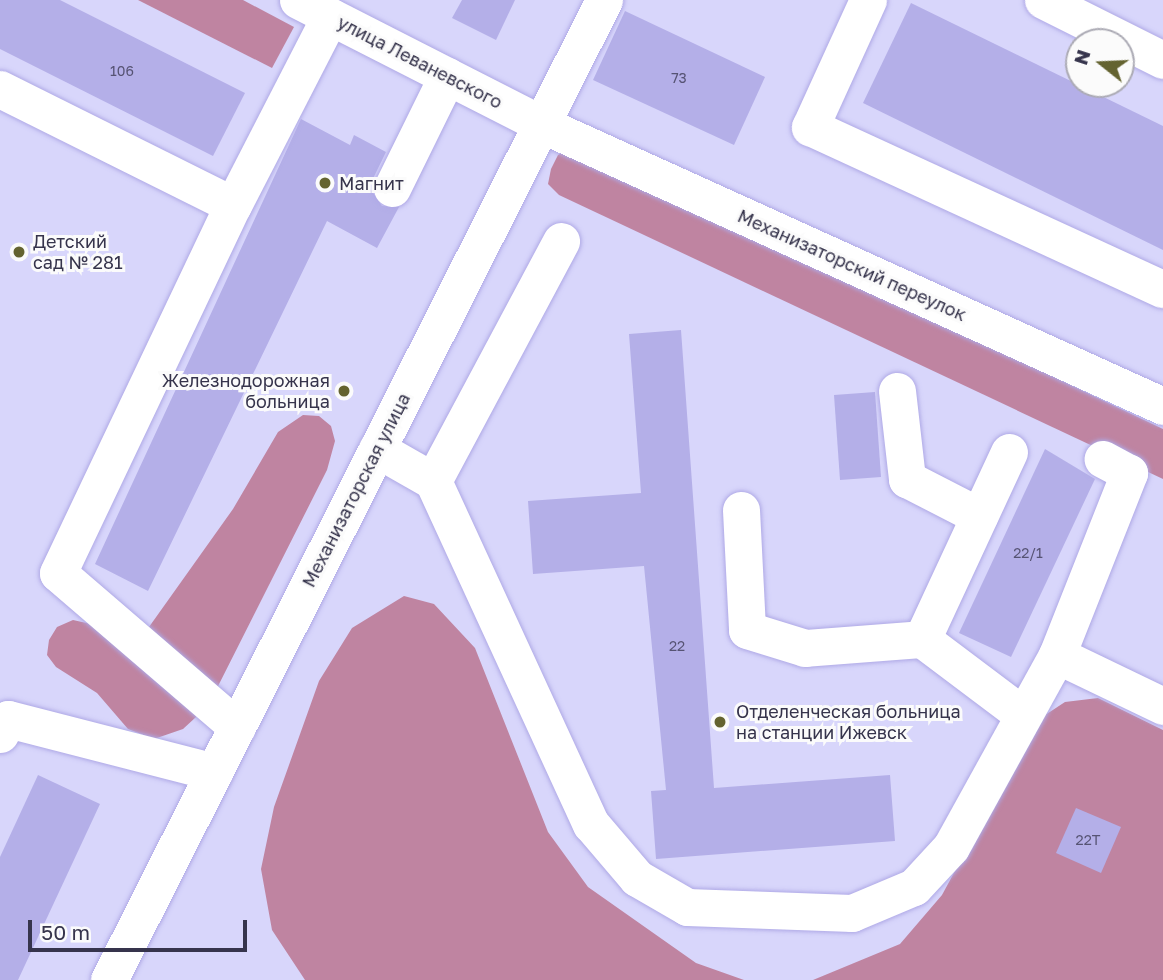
<!DOCTYPE html>
<meta charset="utf-8">
<style>
body{margin:0}
#map{position:relative;width:1163px;height:980px;overflow:hidden;background:#d8d6fb;font-family:"Golos Text",sans-serif}
div>[style]{position:absolute}
.forest>*{inset:0;background:#bf84a1}
.building>*{inset:0;background:#b4afe8}
.roads{filter:drop-shadow(0 0 2px #afa9e6) drop-shadow(0 0 2px #afa9e6)}
.minor>*{height:37px;margin:-18.5px;padding:0 18.5px;transform-origin:18.5px;border-radius:18.5px;background:#fff}
.dots>*{width:19px;height:19px;translate:-50% -50%;box-sizing:border-box;border:4px solid #fbfbfb;border-radius:50%}
span{translate:-50% -50%;white-space:nowrap;text-align:center;line-height:1.15;-webkit-text-stroke:6px #fbfbfb;paint-order:stroke}
.number-label{font-size:14px;color:#565373}
.number-label span{-webkit-text-stroke-width:0}
.street-label{font-size:18px;color:#36344c}
.poi-label{font-size:18px;color:#36344c}
.left{translate:0 -50%;text-align:left}
.right{translate:-100% -50%;text-align:right}
.north{position:absolute;left:1065px;top:28px;width:70px;height:70px;box-sizing:border-box;background:#fbfbfb;border:2px solid #acabb5;border-radius:50%;rotate:288deg;font-size:19px;font-weight:700;line-height:28px;text-align:center;color:#36344c}
.north::after{content:'';display:block;margin:auto;width:24px;height:32px;background:#646330;clip-path:polygon(50% 0,100% 100%,50% 72%,0 100%)}
.scale{position:absolute;left:28px;top:920px;width:219px;height:32px;box-sizing:border-box;border:4px solid #36344c;border-top:0;padding-left:9px;font-size:21px;line-height:24px;white-space:nowrap;color:#36344c;-webkit-text-stroke:5px #fbfbfb;paint-order:stroke}
</style>
<div id="map">
<div class="forest">
<div style="clip-path:polygon(138px 0,243px 0,294px 27px,272px 68px)"></div>
<div style="clip-path:polygon(571px 147px,1163px 429px,1163px 479px,559px 195px,548px 184px,551px 169px,558px 155px)"></div>
<div style="clip-path:polygon(303px 415px,319px 416px,331px 426px,335px 441px,327px 470px,208px 706px,183px 729px,154px 739px,128px 729px,97px 693px,56px 667px,47px 655px,49px 640px,57px 627px,73px 620px,118px 630px,149px 627px,233px 509px,278px 432px)"></div>
<div style="clip-path:polygon(404px 596px,434px 604px,475px 648px,548px 832px,588px 887px,696px 963px,744px 980px,305px 980px,272px 930px,261px 869px,274px 807px,319px 681px,352px 628px)"></div>
<div style="clip-path:polygon(1098px 698px,1163px 730px,1163px 980px,813px 980px,900px 944px,942px 895px,1036px 721px,1065px 702px)"></div>
</div>
<div class="building">
<div style="clip-path:polygon(0 0,60px 0,245px 93px,213px 156px,0 49px)"></div>
<div style="clip-path:polygon(462px 0,515px 0,496px 40px,452px 18px)"></div>
<div style="clip-path:polygon(911px 3px,1163px 126px,1163px 250px,863px 103px)"></div>
<div style="clip-path:polygon(625px 11px,765px 77px,734px 145px,593px 80px)"></div>
<div style="clip-path:polygon(301px 119px,350px 145px,354px 135px,386px 152px,369px 187px,382px 206px,399px 207px,377px 248px,327px 221px,148px 591px,95px 564px)"></div>
<div style="clip-path:polygon(681px 330px,714px 788px,890px 775px,895px 841px,656px 859px,651px 791px,666px 790px,644px 566px,533px 574px,528px 501px,641px 493px,629px 334px)"></div>
<div style="clip-path:polygon(875px 392px,881px 477px,840px 480px,834px 395px)"></div>
<div style="clip-path:polygon(1045px 449px,1095px 479px,1011px 657px,959px 633px)"></div>
<div style="clip-path:polygon(38px 775px,100px 804px,18px 980px,0 980px,0 857px)"></div>
<div style="clip-path:polygon(1076px 808px,1121px 827px,1101px 873px,1056px 853px)"></div>
</div>
<div class="roads">
<div class="minor">
<div style="left:298px;top:0;width:273px;rotate:27deg"></div>
<div style="left:541px;top:124px;width:683px;rotate:24.39deg"></div>
<div style="left:868px;top:0;width:140px;rotate:114.5deg"></div>
<div style="left:810px;top:127px;width:388px;rotate:24.7deg"></div>
<div style="left:1043px;top:0;width:134px;rotate:26.6deg"></div>
<div style="left:0;top:89px;width:260px;rotate:26.5deg"></div>
<div style="left:392px;top:188px;width:125px;rotate:-63.8deg"></div>
<div style="left:897px;top:391px;width:89px;rotate:83.5deg"></div>
<div style="left:907px;top:479px;width:81px;rotate:27.2deg"></div>
<div style="left:377px;top:449px;width:64px;rotate:29.7deg"></div>
<div style="left:433px;top:481px;width:378px;rotate:65.3deg"></div>
<div style="left:591px;top:824px;width:71px;rotate:49.6deg"></div>
<div style="left:637px;top:878px;width:58px;rotate:30.1deg"></div>
<div style="left:687px;top:907px;width:165px;rotate:2.1deg"></div>
<div style="left:852px;top:913px;width:67px;rotate:-22.8deg"></div>
<div style="left:914px;top:887px;width:54px;rotate:-47.2deg"></div>
<div style="left:951px;top:847px;width:219px;rotate:-61.1deg"></div>
<div style="left:1057px;top:655px;width:118px;rotate:25.7deg"></div>
<div style="left:1009px;top:452px;width:206px;rotate:114.9deg"></div>
<div style="left:922px;top:639px;width:126px;rotate:37deg"></div>
<div style="left:433px;top:481px;width:272px;rotate:-61.9deg"></div>
<div style="left:741px;top:510px;width:120px;rotate:87.1deg"></div>
<div style="left:747px;top:630px;width:61px;rotate:17.2deg"></div>
<div style="left:805px;top:648px;width:117px;rotate:-4.4deg"></div>
<div style="left:1057px;top:655px;width:196px;rotate:-68.4deg"></div>
<div style="left:1129px;top:473px;width:30px;rotate:-152deg"></div>
<div style="left:237px;top:727px;width:236px;rotate:-139.3deg"></div>
<div style="left:58px;top:573px;width:407px;rotate:-64.6deg"></div>
<div style="left:233px;top:205px;width:212px;rotate:-62.8deg"></div>
<div style="left:0;top:734px;width:17px;rotate:-62deg"></div>
<div style="left:8px;top:719px;width:213px;rotate:14.4deg"></div>
<div style="left:109px;top:980px;width:1098px;rotate:-63.2deg"></div>
</div>
</div>
<div class="dots">
<div style="left:325px;top:183px;background:#646330"></div>
<div style="left:19px;top:252px;background:#646330"></div>
<div style="left:344px;top:391px;background:#646330"></div>
<div style="left:720px;top:722px;background:#646330"></div>
</div>
<div class="number-label">
<span style="left:122px;top:71px">106</span>
<span style="left:679px;top:78px">73</span>
<span style="left:1028px;top:553px">22/1</span>
<span style="left:677px;top:646px">22</span>
<span style="left:1088px;top:840px">22Т</span>
</div>
<div class="street-label">
<span style="left:420px;top:62px;rotate:27deg">улица Леваневского</span>
<span style="left:852px;top:265px;rotate:24deg">Механизаторский переулок</span>
<span style="left:356px;top:490px;rotate:-63deg">Механизаторская улица</span>
</div>
<div class="poi-label">
<span class="left" style="left:339px;top:183px">Магнит</span>
<span class="left" style="left:33px;top:252px">Детский<br>сад № 281</span>
<span class="right" style="left:330px;top:391px">Железнодорожная<br>больница</span>
<span class="left" style="left:736px;top:722px">Отделенческая больница<br>на станции Ижевск</span>
</div>
<div class="north">N</div>
<div class="scale">50 m</div>
</div>
